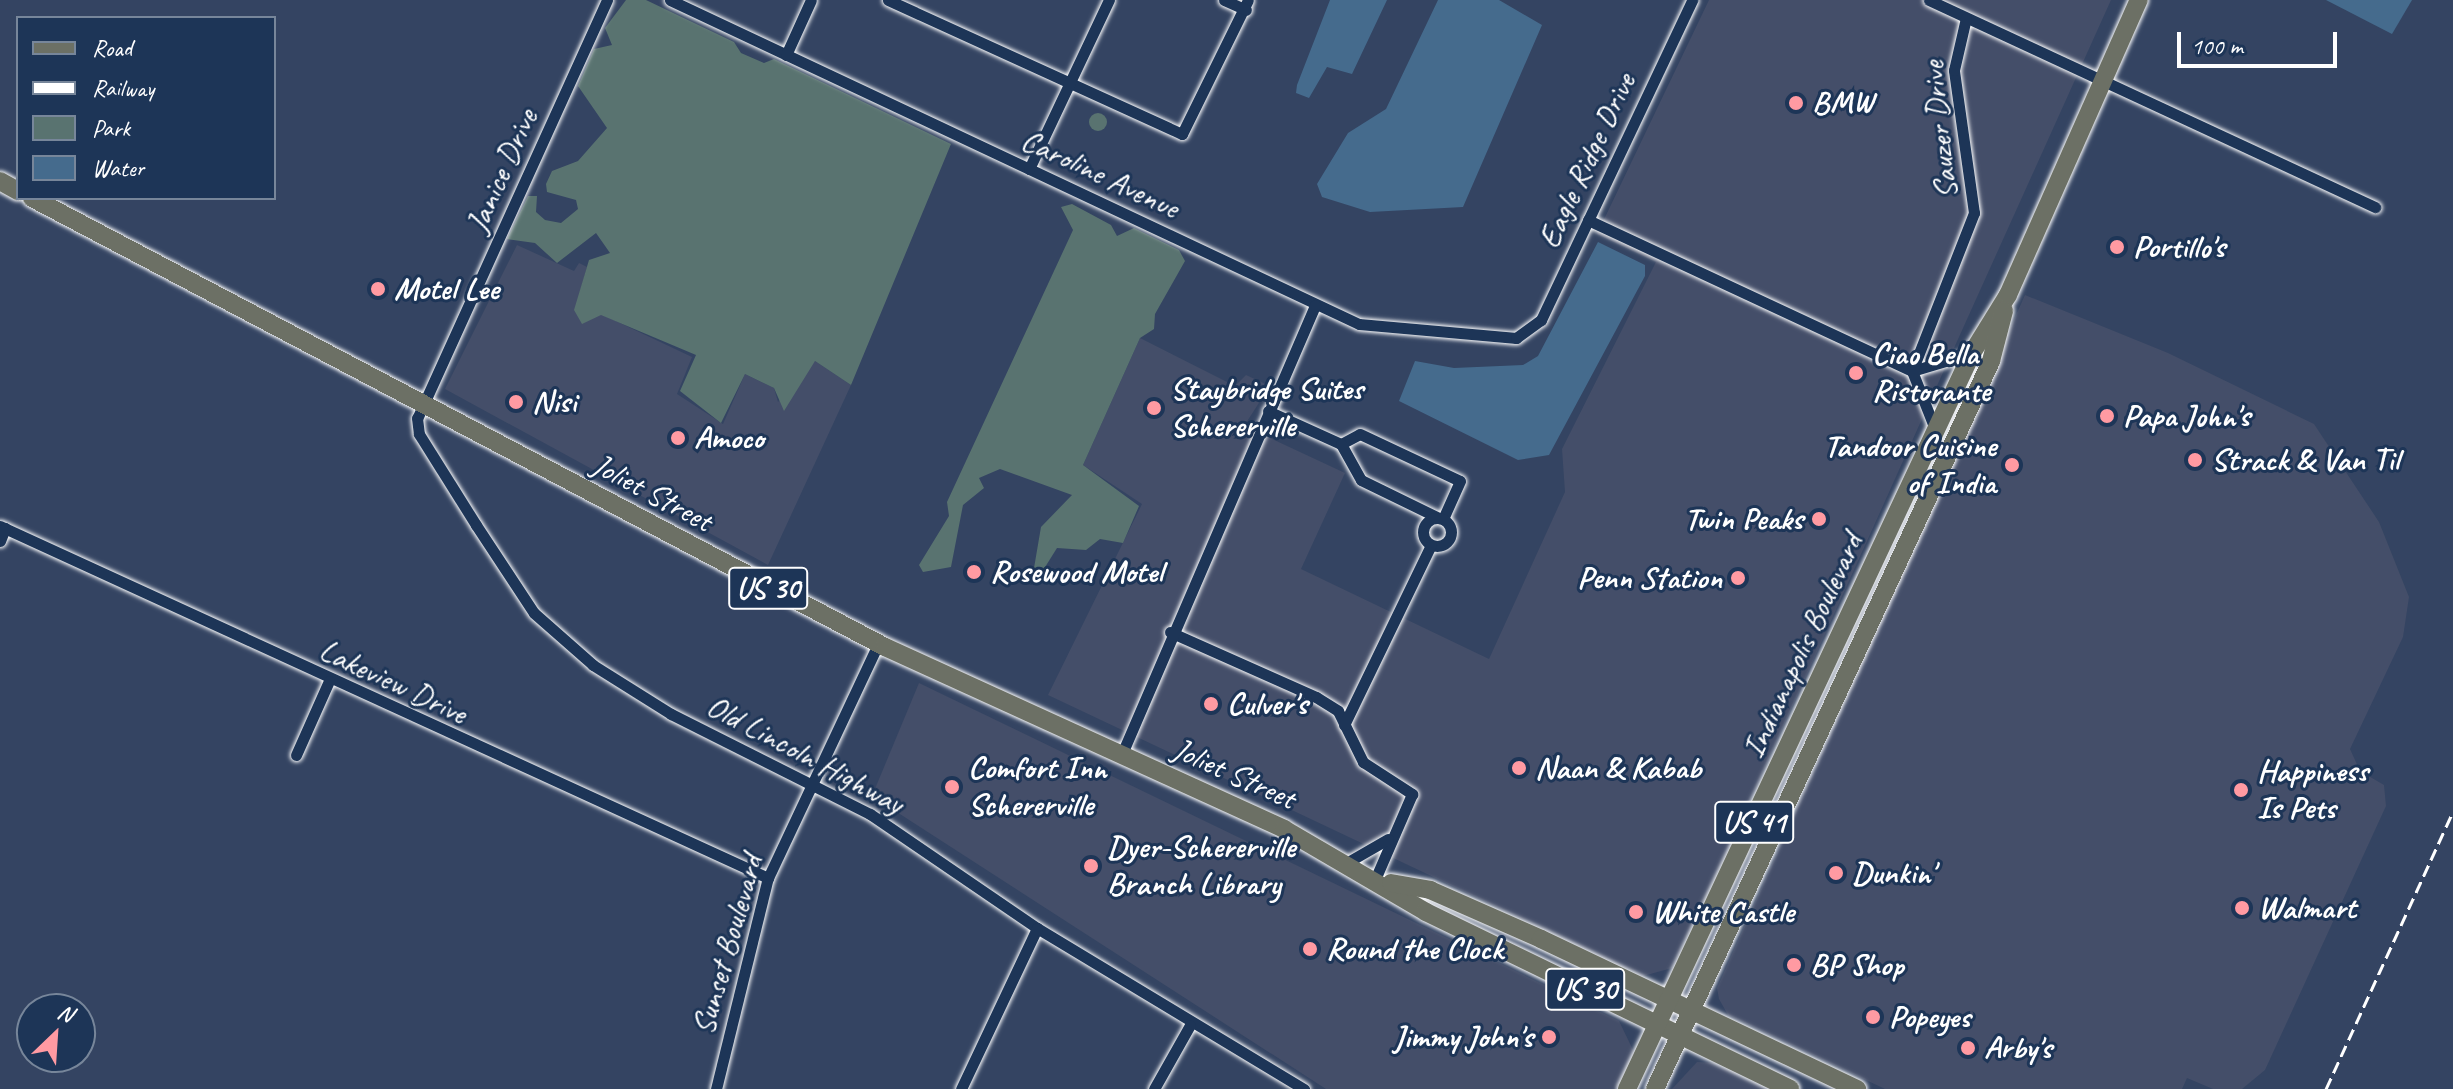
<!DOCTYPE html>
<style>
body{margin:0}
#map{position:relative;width:2453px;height:1089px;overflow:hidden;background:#344462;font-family:Caveat,sans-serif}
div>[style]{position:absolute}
.built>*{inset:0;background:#444e69}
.green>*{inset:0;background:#597370}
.round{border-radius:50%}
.water>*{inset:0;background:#456b8d}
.roads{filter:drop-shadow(0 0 2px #fff) drop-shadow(0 0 2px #fff)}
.minor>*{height:11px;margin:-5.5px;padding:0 5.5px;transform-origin:5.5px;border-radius:5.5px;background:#1d3557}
.minor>.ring{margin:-5.5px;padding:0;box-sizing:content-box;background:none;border:11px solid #1d3557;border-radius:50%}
.primary>*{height:18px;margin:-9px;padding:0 9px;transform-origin:9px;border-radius:9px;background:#6c7065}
.trunk>*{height:18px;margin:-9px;padding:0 9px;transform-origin:9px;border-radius:9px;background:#6c7065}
.rail>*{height:3px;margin-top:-1.5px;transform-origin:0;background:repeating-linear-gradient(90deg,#fff 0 12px,transparent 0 18px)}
.dots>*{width:22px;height:22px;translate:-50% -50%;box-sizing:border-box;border:4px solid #1d3557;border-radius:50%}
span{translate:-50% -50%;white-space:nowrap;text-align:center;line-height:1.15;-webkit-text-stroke:6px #1d3557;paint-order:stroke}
.shield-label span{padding:2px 6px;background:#1d3557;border:2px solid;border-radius:6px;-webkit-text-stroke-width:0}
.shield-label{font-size:30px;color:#fff;font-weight:700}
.poi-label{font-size:32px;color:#fff;font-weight:700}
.left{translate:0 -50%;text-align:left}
.right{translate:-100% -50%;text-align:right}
.street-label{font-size:32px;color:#fff}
.legend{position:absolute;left:16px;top:16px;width:260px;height:184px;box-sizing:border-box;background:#1d3557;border:2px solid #77869a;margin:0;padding:10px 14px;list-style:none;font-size:24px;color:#fff}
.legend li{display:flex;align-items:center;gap:16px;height:40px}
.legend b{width:40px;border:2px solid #77869a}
.north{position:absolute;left:16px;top:993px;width:80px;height:80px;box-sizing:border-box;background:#1d3557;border:2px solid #77869a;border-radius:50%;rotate:25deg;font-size:22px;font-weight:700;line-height:32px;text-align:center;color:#fff}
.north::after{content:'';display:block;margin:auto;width:28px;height:36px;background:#ff9aa2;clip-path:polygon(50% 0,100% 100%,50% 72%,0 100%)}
.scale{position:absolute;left:2177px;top:32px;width:160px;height:36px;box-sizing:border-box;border:4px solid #fff;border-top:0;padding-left:10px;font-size:24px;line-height:28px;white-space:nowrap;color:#fff;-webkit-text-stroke:6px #1d3557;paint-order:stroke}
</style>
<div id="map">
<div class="built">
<div style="clip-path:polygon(1709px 0,2111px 0,1724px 858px,1672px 968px,1643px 976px,1048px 695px,1142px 504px,1083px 465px,1140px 338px,1235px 386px,1246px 375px,1270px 386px,1244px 426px,1345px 473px,1301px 569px,1489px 659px,1565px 492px,1562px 449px,1656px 262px,1597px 234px)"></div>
<div style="clip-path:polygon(517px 245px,574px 271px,579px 263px,587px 267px,575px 310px,601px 314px,692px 357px,677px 394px,723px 424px,745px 374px,774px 388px,778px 402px,815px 361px,851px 385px,768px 565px,445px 389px)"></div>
<div style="clip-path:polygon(2025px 295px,2168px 353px,2314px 424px,2379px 522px,2409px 597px,2403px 637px,2350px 749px,2360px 771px,2384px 785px,2386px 806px,2265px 1070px,2242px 1089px,2213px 1089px,2187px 1078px,2182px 1089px,1885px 1089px,1728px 1015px,1719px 999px,1717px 988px)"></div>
<div style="clip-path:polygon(919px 683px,1619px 1021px,1634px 1052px,1616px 1089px,1326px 1089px,872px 796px)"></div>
<div style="clip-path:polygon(1697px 1062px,1714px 1063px,1768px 1089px,1672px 1089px)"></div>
</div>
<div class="green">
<div style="clip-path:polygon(626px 0,646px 0,734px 42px,741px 53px,764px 63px,774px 59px,951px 144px,851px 385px,815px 361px,784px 411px,774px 388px,745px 374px,721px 423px,680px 391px,696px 355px,601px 315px,582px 324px,574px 310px,589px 260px,610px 253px,596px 233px,557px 263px,535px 243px,507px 239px,528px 196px,537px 196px,536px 212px,545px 220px,561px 223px,578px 209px,576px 200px,547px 192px,546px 184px,552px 171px,578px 161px,607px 128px,578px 86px,594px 49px,612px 45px,605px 28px)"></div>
<div class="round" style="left:1089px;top:113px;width:18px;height:18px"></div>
<div style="clip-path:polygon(1072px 204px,1111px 225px,1117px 236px,1134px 228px,1179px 250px,1185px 261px,1155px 314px,1154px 329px,1140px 338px,1083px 465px,1139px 506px,1123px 543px,1100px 539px,1086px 550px,1057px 548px,1042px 572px,1034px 568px,1041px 527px,1072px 495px,1000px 469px,979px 478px,984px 488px,963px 505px,951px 567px,923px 572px,919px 565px,949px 516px,947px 502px,1073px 230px,1061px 207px)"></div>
</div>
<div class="water">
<div style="clip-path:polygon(1330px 0,1387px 0,1352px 74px,1327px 67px,1309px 98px,1296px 93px,1297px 85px)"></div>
<div style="clip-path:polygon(1438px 0,1499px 0,1542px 25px,1463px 207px,1370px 212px,1322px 197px,1317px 184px,1348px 133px,1386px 109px)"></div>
<div style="clip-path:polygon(2326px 0,2412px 0,2392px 34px)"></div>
<div style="clip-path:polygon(1598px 242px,1645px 265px,1645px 276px,1549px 455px,1518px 460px,1399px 401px,1415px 361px,1454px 368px,1523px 365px,1538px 356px)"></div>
</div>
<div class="roads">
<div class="minor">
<div style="left:607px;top:0;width:459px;rotate:114.4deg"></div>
<div style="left:417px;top:418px;width:16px;rotate:83deg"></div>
<div style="left:419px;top:434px;width:107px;rotate:57.9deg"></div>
<div style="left:476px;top:525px;width:105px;rotate:56.6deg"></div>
<div style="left:534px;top:613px;width:79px;rotate:41.4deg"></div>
<div style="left:593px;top:665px;width:92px;rotate:32.1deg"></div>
<div style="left:671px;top:714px;width:223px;rotate:26.7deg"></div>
<div style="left:870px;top:814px;width:202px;rotate:34.3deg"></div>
<div style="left:1037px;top:928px;width:312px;rotate:31.1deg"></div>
<div style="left:670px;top:0;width:761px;rotate:25.19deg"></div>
<div style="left:1359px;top:324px;width:158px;rotate:5.1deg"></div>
<div style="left:1516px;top:338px;width:31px;rotate:-36deg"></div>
<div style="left:1541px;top:320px;width:354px;rotate:-64.7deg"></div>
<div style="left:888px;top:0;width:323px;rotate:24.5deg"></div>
<div style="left:1182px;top:134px;width:149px;rotate:-63.8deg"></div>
<div style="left:1224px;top:0;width:24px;rotate:24deg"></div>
<div style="left:1929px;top:0;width:492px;rotate:24.9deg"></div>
<div style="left:786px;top:55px;width:60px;rotate:-65.6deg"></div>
<div style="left:1029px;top:169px;width:187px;rotate:-64.7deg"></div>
<div style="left:1588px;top:220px;width:357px;rotate:25deg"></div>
<div style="left:1912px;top:371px;width:63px;rotate:-16.7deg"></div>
<div style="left:1912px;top:371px;width:170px;rotate:-68.6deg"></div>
<div style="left:1974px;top:213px;width:144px;rotate:-98deg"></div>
<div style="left:1954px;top:70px;width:53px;rotate:-77deg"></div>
<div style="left:1912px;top:371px;width:62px;rotate:68.4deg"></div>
<div style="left:1268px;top:411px;width:80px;rotate:24.3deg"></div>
<div style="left:1341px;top:444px;width:21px;rotate:-28deg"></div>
<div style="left:1360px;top:434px;width:110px;rotate:25.2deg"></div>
<div style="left:1460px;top:481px;width:42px;rotate:114.1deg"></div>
<div style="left:1341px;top:444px;width:41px;rotate:60.9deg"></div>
<div style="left:1361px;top:480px;width:87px;rotate:26deg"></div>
<div class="ring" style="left:1423px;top:518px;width:17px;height:17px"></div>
<div style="left:0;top:526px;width:845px;rotate:24.62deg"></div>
<div style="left:0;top:541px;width:14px;rotate:-69deg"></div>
<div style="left:1170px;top:632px;width:160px;rotate:24deg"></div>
<div style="left:1316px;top:697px;width:26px;rotate:32deg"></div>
<div style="left:1338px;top:711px;width:57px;rotate:63.9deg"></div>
<div style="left:1363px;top:762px;width:59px;rotate:33.1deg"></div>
<div style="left:1412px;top:794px;width:90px;rotate:113.4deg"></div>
<div style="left:1344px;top:725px;width:200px;rotate:-64.2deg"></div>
<div style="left:296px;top:755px;width:81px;rotate:-66deg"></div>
<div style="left:1121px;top:756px;width:491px;rotate:-66.7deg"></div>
<div style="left:1348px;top:862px;width:46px;rotate:-29.9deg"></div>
<div style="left:716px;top:1089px;width:217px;rotate:-76.2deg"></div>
<div style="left:768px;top:878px;width:259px;rotate:-64.8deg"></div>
<div style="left:961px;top:1089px;width:178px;rotate:-64.7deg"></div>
<div style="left:1154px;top:1089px;width:73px;rotate:-60.6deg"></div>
</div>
<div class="primary">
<div style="left:0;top:181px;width:21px;rotate:29deg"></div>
<div style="left:32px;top:198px;width:964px;rotate:27.76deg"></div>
<div style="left:885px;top:647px;width:439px;rotate:24.5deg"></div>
<div style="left:1284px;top:829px;width:164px;rotate:30.3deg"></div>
<div style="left:1426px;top:912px;width:405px;rotate:25.9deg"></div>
<div style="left:1391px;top:883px;width:40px;rotate:10deg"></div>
<div style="left:1430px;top:890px;width:121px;rotate:23.8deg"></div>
<div style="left:1541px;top:939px;width:350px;rotate:25.4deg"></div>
</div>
<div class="trunk">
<div style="left:1627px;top:1089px;width:813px;rotate:-64.89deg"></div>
<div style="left:1972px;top:353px;width:68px;rotate:-58.2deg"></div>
<div style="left:2008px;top:295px;width:323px;rotate:-66.1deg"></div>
<div style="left:1655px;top:1089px;width:802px;rotate:-65.22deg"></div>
<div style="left:1991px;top:361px;width:52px;rotate:-75.4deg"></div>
</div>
</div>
<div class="rail">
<div style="left:2326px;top:1089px;width:305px;rotate:-65.4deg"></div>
</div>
<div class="dots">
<div style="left:1796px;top:103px;background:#ff9aa2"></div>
<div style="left:2117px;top:247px;background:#ff9aa2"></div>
<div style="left:378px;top:289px;background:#ff9aa2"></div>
<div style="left:1856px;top:373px;background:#ff9aa2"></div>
<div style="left:516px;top:402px;background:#ff9aa2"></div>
<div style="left:1154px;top:408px;background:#ff9aa2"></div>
<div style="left:2107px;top:416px;background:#ff9aa2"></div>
<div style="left:678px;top:438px;background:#ff9aa2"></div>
<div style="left:2195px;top:460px;background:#ff9aa2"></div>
<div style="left:2012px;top:465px;background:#ff9aa2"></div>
<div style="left:1819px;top:519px;background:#ff9aa2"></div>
<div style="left:974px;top:572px;background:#ff9aa2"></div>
<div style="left:1738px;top:578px;background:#ff9aa2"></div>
<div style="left:1211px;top:704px;background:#ff9aa2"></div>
<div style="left:1519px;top:768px;background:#ff9aa2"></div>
<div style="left:952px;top:787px;background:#ff9aa2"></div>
<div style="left:2241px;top:790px;background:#ff9aa2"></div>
<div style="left:1091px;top:866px;background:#ff9aa2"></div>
<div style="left:1836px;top:873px;background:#ff9aa2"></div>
<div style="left:2242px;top:908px;background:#ff9aa2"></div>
<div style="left:1636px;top:912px;background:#ff9aa2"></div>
<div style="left:1310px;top:949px;background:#ff9aa2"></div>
<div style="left:1794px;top:965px;background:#ff9aa2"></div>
<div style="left:1873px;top:1017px;background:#ff9aa2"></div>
<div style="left:1549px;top:1037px;background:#ff9aa2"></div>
<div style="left:1968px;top:1048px;background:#ff9aa2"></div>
</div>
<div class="shield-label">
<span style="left:768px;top:588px">US 30</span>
<span style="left:1754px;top:822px">US 41</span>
<span style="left:1585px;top:989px">US 30</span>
</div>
<div class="poi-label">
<span class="left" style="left:1812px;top:103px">BMW</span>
<span class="left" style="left:2133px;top:247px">Portillo's</span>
<span class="left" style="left:394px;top:289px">Motel Lee</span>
<span class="left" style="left:1872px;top:373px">Ciao Bella<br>Ristorante</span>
<span class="left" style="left:1170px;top:408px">Staybridge Suites<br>Schererville</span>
<span class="left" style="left:532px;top:402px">Nisi</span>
<span class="left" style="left:2123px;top:416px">Papa John's</span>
<span class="left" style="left:694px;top:438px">Amoco</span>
<span class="right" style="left:1996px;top:465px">Tandoor Cuisine<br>of India</span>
<span class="left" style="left:2211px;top:460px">Strack &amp; Van Til</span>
<span class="right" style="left:1803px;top:519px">Twin Peaks</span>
<span class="left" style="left:990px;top:572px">Rosewood Motel</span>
<span class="right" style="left:1722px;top:578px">Penn Station</span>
<span class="left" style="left:1227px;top:704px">Culver's</span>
<span class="left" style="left:1535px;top:768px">Naan &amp; Kabab</span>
<span class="left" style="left:968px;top:787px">Comfort Inn<br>Schererville</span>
<span class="left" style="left:2257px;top:790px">Happiness<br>Is Pets</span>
<span class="left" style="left:1107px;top:866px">Dyer-Schererville<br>Branch Library</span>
<span class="left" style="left:1852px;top:873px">Dunkin'</span>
<span class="left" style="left:2258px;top:908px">Walmart</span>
<span class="left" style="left:1652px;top:912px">White Castle</span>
<span class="left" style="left:1326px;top:949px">Round the Clock</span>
<span class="left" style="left:1810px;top:965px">BP Shop</span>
<span class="left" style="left:1889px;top:1017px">Popeyes</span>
<span class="right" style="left:1533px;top:1037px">Jimmy John's</span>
<span class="left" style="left:1984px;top:1048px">Arby's</span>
</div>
<div class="street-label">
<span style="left:1940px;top:130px;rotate:-96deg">Sauzer Drive</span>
<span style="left:1587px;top:161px;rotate:-65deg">Eagle Ridge Drive</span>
<span style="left:502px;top:171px;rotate:-66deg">Janice Drive</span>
<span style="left:1100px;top:174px;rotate:25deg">Caroline Avenue</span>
<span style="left:652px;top:493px;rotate:28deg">Joliet Street</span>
<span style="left:1803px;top:646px;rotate:-65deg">Indianapolis Boulevard</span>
<span style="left:393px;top:682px;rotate:25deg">Lakeview Drive</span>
<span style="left:805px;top:755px;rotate:28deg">Old Lincoln Highway</span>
<span style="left:1234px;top:774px;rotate:24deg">Joliet Street</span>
<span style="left:728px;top:945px;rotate:-74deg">Sunset Boulevard</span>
</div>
<ul class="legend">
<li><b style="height:10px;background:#6c7065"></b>Road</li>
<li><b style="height:10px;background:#fff"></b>Railway</li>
<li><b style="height:22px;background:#597370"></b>Park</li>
<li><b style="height:22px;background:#456b8d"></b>Water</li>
</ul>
<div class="north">N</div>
<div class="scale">100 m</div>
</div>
